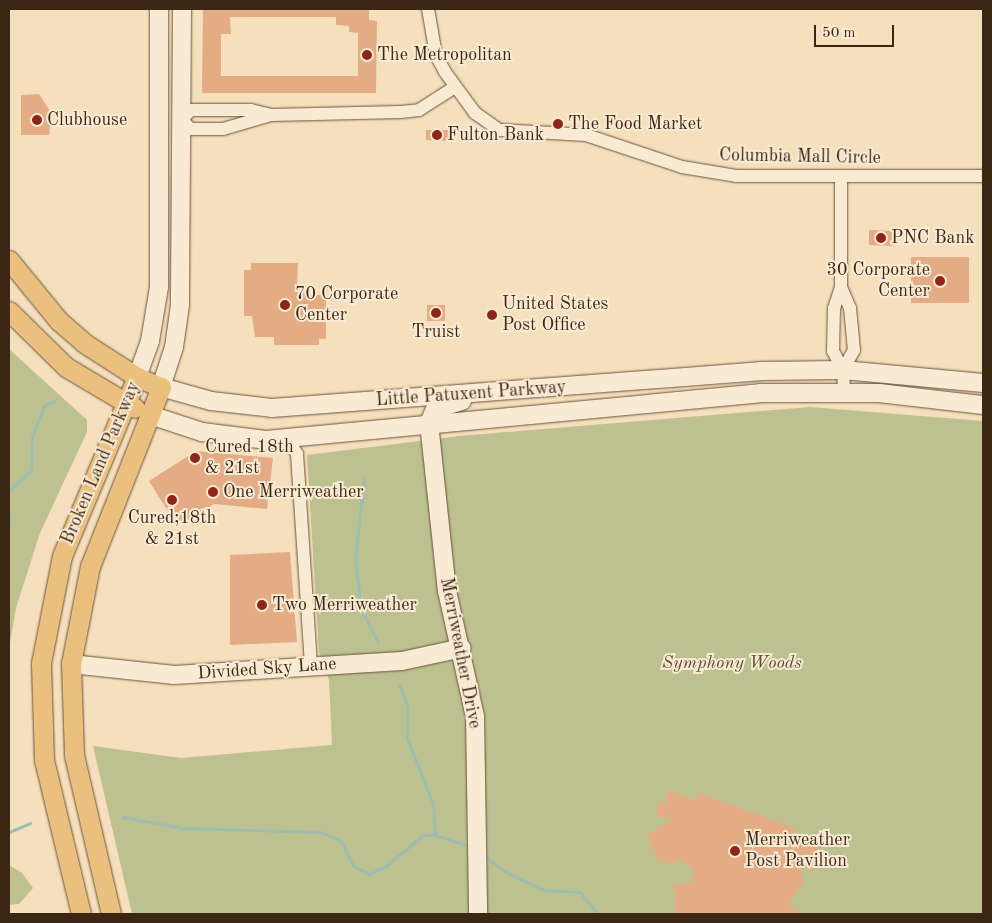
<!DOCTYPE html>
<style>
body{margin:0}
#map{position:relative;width:992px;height:923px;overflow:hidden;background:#f6dfbc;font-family:"Old Standard TT",serif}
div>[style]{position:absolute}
.green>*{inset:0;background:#bdc190}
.stream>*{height:3px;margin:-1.5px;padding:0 1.5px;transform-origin:1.5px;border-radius:1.5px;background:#9dbdb1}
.building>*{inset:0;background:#e3ac84}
.roads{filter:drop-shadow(0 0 1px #6a543e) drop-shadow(0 0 1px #6a543e)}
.street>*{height:12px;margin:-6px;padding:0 6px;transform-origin:6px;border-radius:6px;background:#f9ead3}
.secondary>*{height:18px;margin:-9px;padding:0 9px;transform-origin:9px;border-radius:9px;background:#f9ead3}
.primary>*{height:19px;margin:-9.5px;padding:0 9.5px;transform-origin:9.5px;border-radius:9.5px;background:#ebc07e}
.dots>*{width:14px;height:14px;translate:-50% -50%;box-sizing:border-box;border:2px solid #f9ead3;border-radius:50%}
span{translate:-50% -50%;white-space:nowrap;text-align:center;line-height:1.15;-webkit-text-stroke:4px #f9ead3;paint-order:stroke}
.poi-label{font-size:18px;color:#3c2614}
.left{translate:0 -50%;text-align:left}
.right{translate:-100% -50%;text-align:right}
.street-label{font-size:18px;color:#3c2614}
.park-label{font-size:18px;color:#5c4d33;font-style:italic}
.frame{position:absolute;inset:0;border:10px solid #3c2614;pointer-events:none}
.scale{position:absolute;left:814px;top:25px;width:80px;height:22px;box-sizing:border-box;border:2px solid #3c2614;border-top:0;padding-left:6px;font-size:15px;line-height:18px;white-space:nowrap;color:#3c2614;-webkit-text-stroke:4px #f9ead3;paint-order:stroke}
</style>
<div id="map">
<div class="green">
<div style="clip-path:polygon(9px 349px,87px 420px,87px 432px,40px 533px,16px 608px,9px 649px)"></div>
<div style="clip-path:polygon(810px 407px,983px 421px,983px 914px,132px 914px,93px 746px,181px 758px,332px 745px,329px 680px,319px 652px,307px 455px,459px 436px)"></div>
<div style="clip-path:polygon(9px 865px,22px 873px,33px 888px,19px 904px,9px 905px)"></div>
</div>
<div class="stream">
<div style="left:364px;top:478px;width:81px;rotate:96.4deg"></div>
<div style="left:355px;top:558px;width:51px;rotate:83.3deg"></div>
<div style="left:361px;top:609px;width:38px;rotate:63deg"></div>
<div style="left:9px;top:491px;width:30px;rotate:-44deg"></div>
<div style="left:31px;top:470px;width:33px;rotate:-88deg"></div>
<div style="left:32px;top:437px;width:33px;rotate:-69deg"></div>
<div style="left:44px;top:406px;width:11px;rotate:-27deg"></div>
<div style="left:9px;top:513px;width:11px;rotate:90deg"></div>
<div style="left:399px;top:685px;width:21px;rotate:67deg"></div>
<div style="left:407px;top:704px;width:34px;rotate:90deg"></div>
<div style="left:407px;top:738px;width:71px;rotate:68.5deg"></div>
<div style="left:433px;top:804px;width:31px;rotate:86deg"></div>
<div style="left:123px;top:817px;width:61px;rotate:10.4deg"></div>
<div style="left:183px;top:828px;width:138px;rotate:1.7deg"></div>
<div style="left:321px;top:832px;width:22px;rotate:24deg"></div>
<div style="left:341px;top:841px;width:28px;rotate:64deg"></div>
<div style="left:353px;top:866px;width:19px;rotate:25deg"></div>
<div style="left:370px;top:874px;width:18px;rotate:-27deg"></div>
<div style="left:386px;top:866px;width:48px;rotate:-40deg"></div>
<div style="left:423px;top:835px;width:12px"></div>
<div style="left:435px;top:835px;width:39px;rotate:18deg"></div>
<div style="left:9px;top:832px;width:23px;rotate:-23deg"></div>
<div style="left:483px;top:855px;width:26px;rotate:37deg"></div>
<div style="left:504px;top:871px;width:44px;rotate:25.4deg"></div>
<div style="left:544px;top:890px;width:36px;rotate:3deg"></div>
<div style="left:580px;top:892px;width:28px;rotate:51deg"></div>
</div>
<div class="building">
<div style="clip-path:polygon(evenodd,203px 9px,369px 9px,369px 20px,377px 21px,376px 93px,202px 93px,203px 9px,230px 17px,336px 17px,336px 25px,349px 26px,349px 32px,358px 33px,358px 76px,221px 76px,221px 34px,231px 34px,230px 17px)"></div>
<div style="clip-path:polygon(39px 94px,52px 114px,49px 135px,21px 135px,21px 95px)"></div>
<div style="clip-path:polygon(426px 130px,448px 130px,448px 141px,426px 140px)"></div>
<div style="clip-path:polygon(869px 230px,893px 231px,893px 246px,869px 245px)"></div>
<div style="clip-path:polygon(911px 257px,969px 257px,969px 303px,911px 303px)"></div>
<div style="clip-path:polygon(251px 263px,298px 263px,297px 285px,306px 285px,306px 295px,326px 295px,326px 339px,319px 339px,319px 345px,274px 345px,274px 337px,255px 337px,252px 316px,244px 316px,244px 270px,251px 270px)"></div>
<div style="clip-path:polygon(427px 305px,445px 305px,445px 321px,427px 321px)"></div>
<div style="clip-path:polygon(196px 451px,273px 458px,267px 509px,214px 504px,177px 526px,149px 481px)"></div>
<div style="clip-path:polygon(290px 552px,297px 642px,230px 645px,230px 555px)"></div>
<div style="clip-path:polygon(667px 790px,697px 801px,697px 792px,797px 829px,791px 835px,820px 846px,814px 855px,820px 859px,811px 871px,799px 863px,804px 882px,788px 903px,800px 914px,675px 914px,674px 884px,693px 883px,693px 869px,679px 859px,669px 865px,665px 860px,660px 864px,647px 835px,673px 818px,657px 817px,658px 802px,666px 803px)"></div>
</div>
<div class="roads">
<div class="street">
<div style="left:428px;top:9px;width:47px;rotate:80.1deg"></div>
<div style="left:436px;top:55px;width:19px;rotate:62deg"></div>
<div style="left:445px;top:72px;width:51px;rotate:53.8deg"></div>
<div style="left:475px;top:113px;width:29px;rotate:35deg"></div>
<div style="left:499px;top:130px;width:87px;rotate:3.3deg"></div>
<div style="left:586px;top:135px;width:101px;rotate:18.4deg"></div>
<div style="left:682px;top:167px;width:56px;rotate:9.3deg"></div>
<div style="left:737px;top:176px;width:246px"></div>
<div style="left:271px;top:115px;width:50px;rotate:163.7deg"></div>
<div style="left:223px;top:129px;width:32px;rotate:180deg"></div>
<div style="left:191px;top:129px;width:13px;rotate:-138deg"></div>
<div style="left:181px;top:120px;width:14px;rotate:-45deg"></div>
<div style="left:191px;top:110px;width:60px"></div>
<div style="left:251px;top:110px;width:21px;rotate:14deg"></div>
<div style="left:271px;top:115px;width:130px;rotate:-1.3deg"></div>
<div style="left:401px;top:112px;width:18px;rotate:-6deg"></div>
<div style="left:419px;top:110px;width:43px;rotate:-32.6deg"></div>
<div style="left:841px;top:177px;width:110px;rotate:90deg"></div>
<div style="left:841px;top:287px;width:22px;rotate:108deg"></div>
<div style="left:834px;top:308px;width:43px;rotate:91.3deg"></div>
<div style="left:833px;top:351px;width:21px;rotate:62deg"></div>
<div style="left:843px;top:370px;width:21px;rotate:87deg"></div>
<div style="left:841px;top:287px;width:23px;rotate:67deg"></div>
<div style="left:850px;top:308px;width:42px;rotate:84.6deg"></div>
<div style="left:854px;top:350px;width:23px;rotate:119deg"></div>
<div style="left:287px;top:439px;width:18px;rotate:56deg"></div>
<div style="left:297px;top:454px;width:212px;rotate:86.2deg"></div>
</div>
<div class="secondary">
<div style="left:182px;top:9px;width:296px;rotate:90.4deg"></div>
<div style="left:180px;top:305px;width:42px;rotate:98.1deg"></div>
<div style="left:174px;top:347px;width:42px;rotate:108deg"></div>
<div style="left:161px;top:387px;width:52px;rotate:15.6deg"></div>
<div style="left:211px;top:401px;width:61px;rotate:6.5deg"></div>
<div style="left:272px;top:408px;width:489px;rotate:-4.3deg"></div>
<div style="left:760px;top:371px;width:83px;rotate:-0.7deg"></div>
<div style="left:843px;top:370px;width:141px;rotate:5.3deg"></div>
<div style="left:137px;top:377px;width:38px;rotate:-70deg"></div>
<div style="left:150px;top:341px;width:55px;rotate:-80.5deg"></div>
<div style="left:159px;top:287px;width:278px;rotate:-90deg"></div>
<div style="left:462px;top:401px;width:28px;rotate:163deg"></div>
<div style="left:435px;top:409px;width:15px;rotate:113deg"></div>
<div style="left:429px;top:423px;width:169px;rotate:83.9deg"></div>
<div style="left:447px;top:591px;width:128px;rotate:77.4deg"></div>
<div style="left:475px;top:716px;width:198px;rotate:89.1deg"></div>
<div style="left:150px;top:415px;width:55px;rotate:18.1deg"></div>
<div style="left:202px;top:432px;width:64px;rotate:7.1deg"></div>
<div style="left:266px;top:440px;width:496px;rotate:-5.4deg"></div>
<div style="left:760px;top:393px;width:119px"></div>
<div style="left:879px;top:393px;width:105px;rotate:6.6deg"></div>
<div style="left:71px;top:664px;width:104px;rotate:6.1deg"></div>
<div style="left:174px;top:675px;width:228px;rotate:-3.5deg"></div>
<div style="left:402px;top:661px;width:61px;rotate:-12.2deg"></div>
</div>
<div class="primary">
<div style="left:9px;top:260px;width:79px;rotate:50.7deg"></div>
<div style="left:59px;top:321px;width:33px;rotate:41deg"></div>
<div style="left:84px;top:343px;width:63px;rotate:32.7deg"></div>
<div style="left:137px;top:377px;width:26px;rotate:23deg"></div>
<div style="left:161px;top:387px;width:193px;rotate:111.6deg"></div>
<div style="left:90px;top:566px;width:100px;rotate:101deg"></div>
<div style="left:71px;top:664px;width:91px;rotate:88.1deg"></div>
<div style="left:74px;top:755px;width:163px;rotate:76.9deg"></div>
<div style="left:9px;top:311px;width:80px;rotate:44.5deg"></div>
<div style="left:66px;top:367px;width:80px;rotate:30.7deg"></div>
<div style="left:81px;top:914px;width:158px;rotate:-103.5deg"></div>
<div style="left:44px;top:760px;width:97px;rotate:-91.8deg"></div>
<div style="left:41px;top:663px;width:109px;rotate:-78.9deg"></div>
<div style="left:62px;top:556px;width:194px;rotate:-67.3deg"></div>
</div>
</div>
<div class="dots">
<div style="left:367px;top:55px;background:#8f2418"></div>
<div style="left:37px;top:120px;background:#8f2418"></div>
<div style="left:558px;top:124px;background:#8f2418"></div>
<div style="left:437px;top:135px;background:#8f2418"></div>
<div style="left:881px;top:238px;background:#8f2418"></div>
<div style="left:940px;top:281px;background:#8f2418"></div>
<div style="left:285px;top:305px;background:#8f2418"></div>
<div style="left:436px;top:313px;background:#8f2418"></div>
<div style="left:492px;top:315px;background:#8f2418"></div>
<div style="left:195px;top:458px;background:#8f2418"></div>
<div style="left:213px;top:492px;background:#8f2418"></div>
<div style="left:172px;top:500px;background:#8f2418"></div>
<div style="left:262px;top:605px;background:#8f2418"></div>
<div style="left:735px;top:851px;background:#8f2418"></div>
</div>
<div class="poi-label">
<span class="left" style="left:377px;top:55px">The Metropolitan</span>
<span class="left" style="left:47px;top:120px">Clubhouse</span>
<span class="left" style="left:568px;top:124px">The Food Market</span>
<span class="left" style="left:447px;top:135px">Fulton Bank</span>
<span class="left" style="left:891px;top:238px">PNC Bank</span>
<span class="right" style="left:930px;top:281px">30 Corporate<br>Center</span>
<span class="left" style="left:295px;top:305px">70 Corporate<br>Center</span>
<span class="left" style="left:502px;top:315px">United States<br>Post Office</span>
<span style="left:436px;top:332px">Truist</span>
<span class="left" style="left:205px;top:458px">Cured 18th<br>&amp; 21st</span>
<span class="left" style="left:223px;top:492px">One Merriweather</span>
<span style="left:172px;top:529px">Cured;18th<br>&amp; 21st</span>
<span class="left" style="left:272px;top:605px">Two Merriweather</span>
<span class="left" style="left:745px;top:851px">Merriweather<br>Post Pavilion</span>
</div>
<div class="street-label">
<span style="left:800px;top:157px;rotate:1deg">Columbia Mall Circle</span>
<span style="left:471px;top:394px;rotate:-4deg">Little Patuxent Parkway</span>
<span style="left:101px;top:463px;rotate:-67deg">Broken Land Parkway</span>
<span style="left:460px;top:653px;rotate:79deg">Merriweather Drive</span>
<span style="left:267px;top:669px;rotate:-4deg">Divided Sky Lane</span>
</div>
<div class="park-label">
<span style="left:732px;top:663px">Symphony Woods</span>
</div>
<div class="frame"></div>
<div class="scale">50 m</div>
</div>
